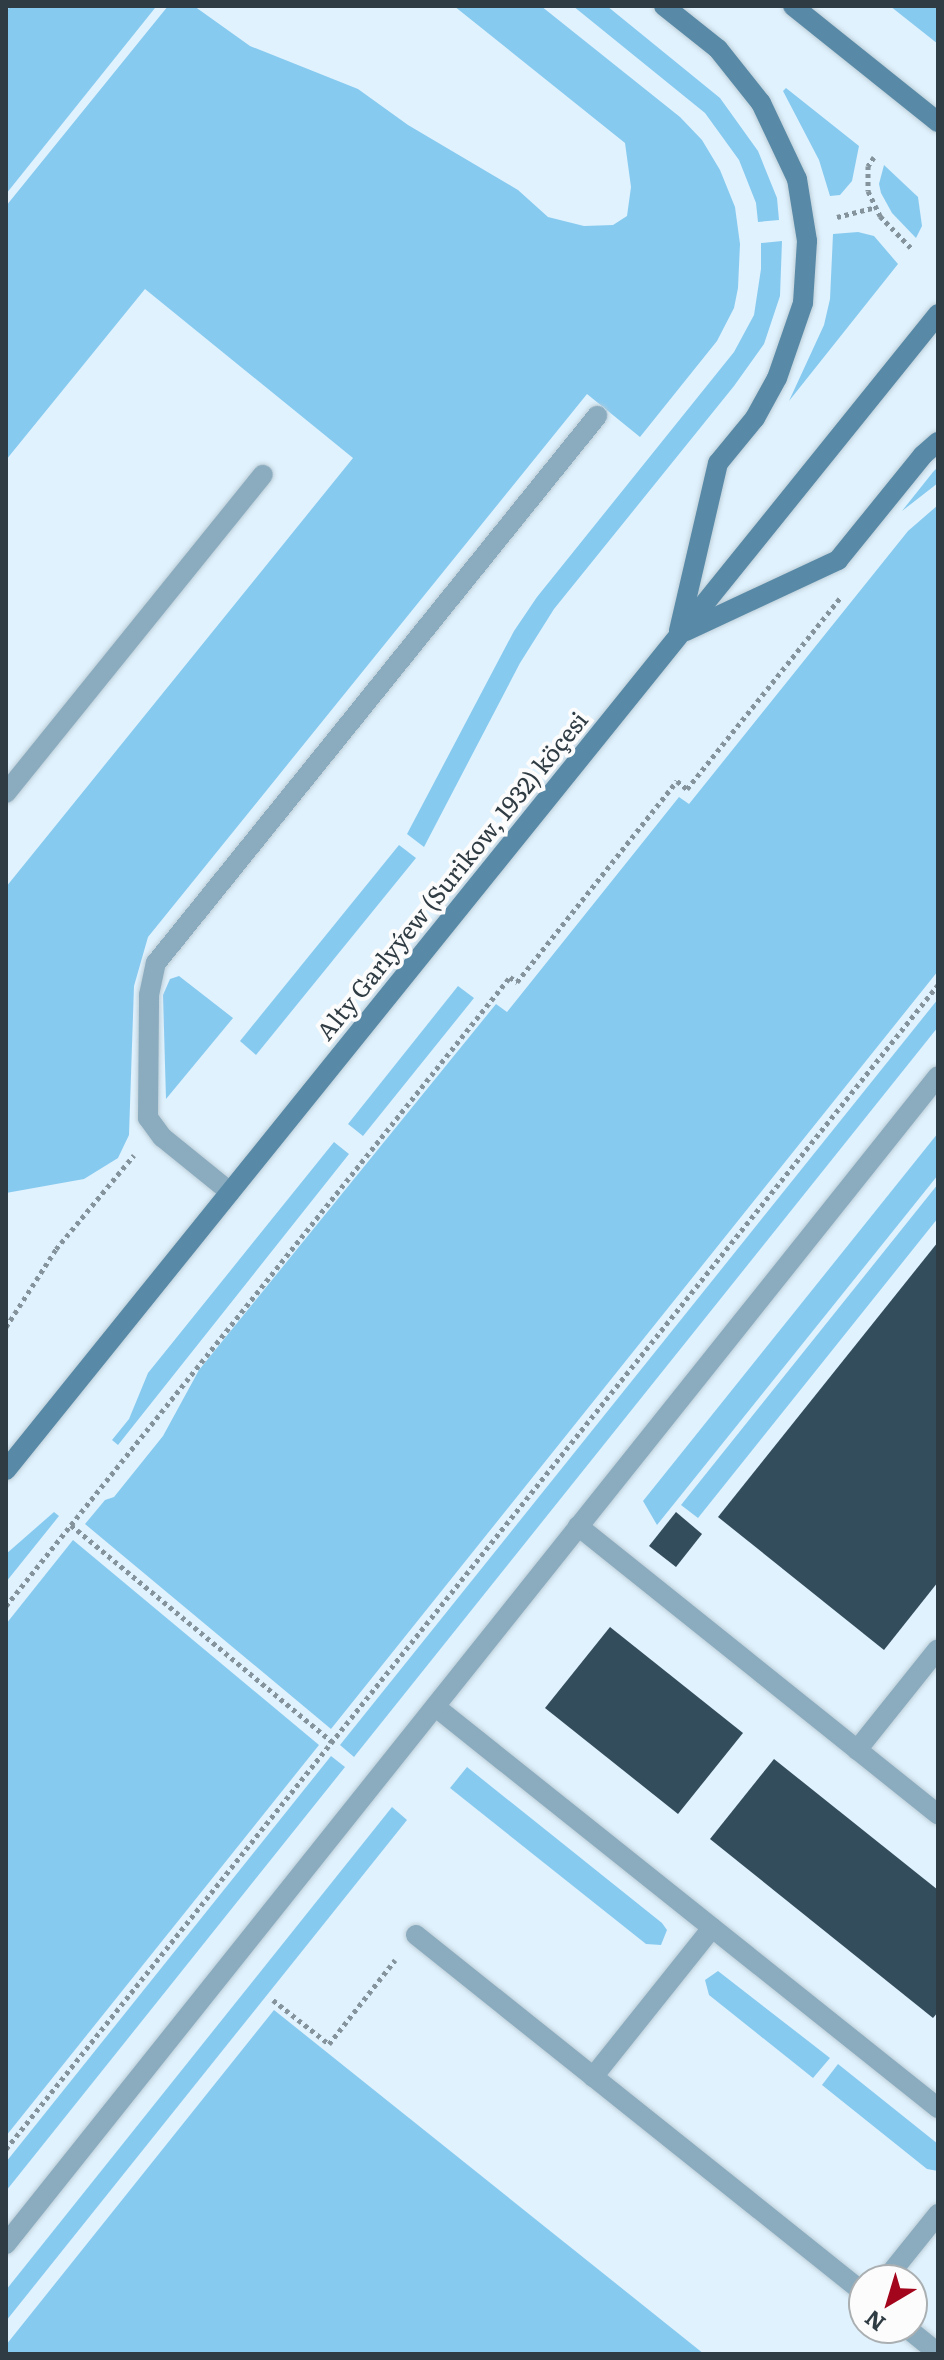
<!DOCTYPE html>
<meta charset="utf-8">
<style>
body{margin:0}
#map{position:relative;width:944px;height:2360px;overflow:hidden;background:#e0f2fd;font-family:Literata,serif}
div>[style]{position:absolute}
.green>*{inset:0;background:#87caf0}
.building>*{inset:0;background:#334d5c}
.path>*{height:5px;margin-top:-2.5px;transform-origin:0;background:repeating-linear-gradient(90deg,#84939c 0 4px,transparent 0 8px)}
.roads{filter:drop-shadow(0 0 2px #bdced8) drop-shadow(0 0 2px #bdced8)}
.lane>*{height:20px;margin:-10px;padding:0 10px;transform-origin:10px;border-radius:10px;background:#8bacbf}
.secondary>*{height:20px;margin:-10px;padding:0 10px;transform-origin:10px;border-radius:10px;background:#588aa7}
span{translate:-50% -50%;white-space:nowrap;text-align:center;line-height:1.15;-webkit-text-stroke:8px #fcfcfc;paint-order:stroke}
.street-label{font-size:24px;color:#303c43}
.frame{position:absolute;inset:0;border:8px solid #303c43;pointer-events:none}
.north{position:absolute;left:848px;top:2264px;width:80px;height:80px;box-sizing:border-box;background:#fcfcfc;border:2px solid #aaafb2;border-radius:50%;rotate:218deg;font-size:22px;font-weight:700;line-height:32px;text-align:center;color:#303c43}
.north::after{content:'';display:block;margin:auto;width:28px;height:36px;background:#a3061c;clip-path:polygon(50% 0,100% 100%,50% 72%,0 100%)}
</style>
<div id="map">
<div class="green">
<div style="clip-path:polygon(10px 6px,155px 8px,6px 194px,6px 12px)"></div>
<div style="clip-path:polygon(168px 6px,194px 6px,250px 46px,358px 89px,408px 125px,518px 190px,548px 217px,584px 226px,613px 225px,627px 216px,631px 187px,625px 143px,454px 6px,541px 6px,680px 117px,702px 140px,720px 170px,735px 207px,740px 244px,738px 288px,734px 308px,717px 341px,640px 437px,587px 394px,148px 937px,134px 986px,129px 1135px,118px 1158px,84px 1179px,6px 1193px,6px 887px,353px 458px,145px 289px,6px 460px,6px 206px)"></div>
<div style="clip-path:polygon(573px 6px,607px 6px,720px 98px,758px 151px,777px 198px,779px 220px,758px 222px,756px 203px,739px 160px,705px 113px)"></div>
<div style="clip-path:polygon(890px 6px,938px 6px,938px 44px)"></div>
<div style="clip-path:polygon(786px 88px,859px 146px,852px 181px,840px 195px,830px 196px,819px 160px,783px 91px)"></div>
<div style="clip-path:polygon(884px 165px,918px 197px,922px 226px,916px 238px,892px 213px,881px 193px,879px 184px)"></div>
<div style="clip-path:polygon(858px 232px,874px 236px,898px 264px,789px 401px,824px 325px,830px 299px,833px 234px)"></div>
<div style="clip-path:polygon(782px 241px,780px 296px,764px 344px,734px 386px,554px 609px,520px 663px,424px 847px,407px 834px,514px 631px,537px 597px,734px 352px,754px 315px,761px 269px,761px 243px)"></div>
<div style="clip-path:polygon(938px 467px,938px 483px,902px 511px,933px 472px)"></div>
<div style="clip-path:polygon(938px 505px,938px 971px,331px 1729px,85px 1524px,105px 1500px,114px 1497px,163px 1436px,199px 1370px,496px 1004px,507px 1012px,679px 797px,689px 804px,908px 531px)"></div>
<div style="clip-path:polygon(399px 845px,416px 858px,256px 1055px,240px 1041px)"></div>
<div style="clip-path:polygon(179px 976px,233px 1018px,166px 1099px,163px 995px,170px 979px)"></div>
<div style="clip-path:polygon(458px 986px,474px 998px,363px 1136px,348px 1124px)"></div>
<div style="clip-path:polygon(938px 999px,938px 1027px,354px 1757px,340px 1745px)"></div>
<div style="clip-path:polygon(938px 1133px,938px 1175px,657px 1525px,643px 1501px)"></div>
<div style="clip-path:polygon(334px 1142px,349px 1154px,118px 1445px,112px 1440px,129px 1419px,148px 1373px)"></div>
<div style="clip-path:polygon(938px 1184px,938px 1218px,698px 1518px,681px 1505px)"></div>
<div style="clip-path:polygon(54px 1512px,59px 1516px,6px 1582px,6px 1554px)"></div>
<div style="clip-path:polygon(73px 1540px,319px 1745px,6px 2136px,6px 1624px)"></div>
<div style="clip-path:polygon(331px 1756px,345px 1767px,6px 2191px,6px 2162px)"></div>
<div style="clip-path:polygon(467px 1767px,662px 1923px,667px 1930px,661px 1945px,646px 1944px,450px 1788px)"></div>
<div style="clip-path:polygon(392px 1807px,407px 1820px,6px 2321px,6px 2290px)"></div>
<div style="clip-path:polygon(718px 1971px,830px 2058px,813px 2078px,709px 1995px,705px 1980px)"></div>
<div style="clip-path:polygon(274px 2010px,704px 2354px,6px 2354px,6px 2345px)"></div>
<div style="clip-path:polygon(838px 2064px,938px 2144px,938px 2171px,927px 2169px,822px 2085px)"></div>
</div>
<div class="building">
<div style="clip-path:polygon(938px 1242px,938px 1582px,884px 1650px,718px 1517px)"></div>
<div style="clip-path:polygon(676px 1512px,702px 1534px,676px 1567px,649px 1546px)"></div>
<div style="clip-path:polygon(610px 1627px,743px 1733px,678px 1814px,545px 1708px)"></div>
<div style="clip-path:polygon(774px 1759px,938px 1890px,938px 2012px,933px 2018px,710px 1839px)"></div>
</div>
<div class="path">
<div style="left:874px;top:157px;width:11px;rotate:124deg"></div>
<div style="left:868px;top:166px;width:25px;rotate:90deg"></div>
<div style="left:868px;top:191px;width:28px;rotate:64deg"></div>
<div style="left:880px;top:216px;width:45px;rotate:45.9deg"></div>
<div style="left:837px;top:217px;width:40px;rotate:-14.4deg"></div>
<div style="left:6px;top:1327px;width:93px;rotate:-57.3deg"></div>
<div style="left:56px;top:1249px;width:122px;rotate:-50.3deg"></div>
<div style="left:71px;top:1525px;width:339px;rotate:39.7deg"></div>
<div style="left:6px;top:1606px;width:806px;rotate:-51.3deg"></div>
<div style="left:510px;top:977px;width:9px;rotate:36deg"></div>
<div style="left:517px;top:982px;width:257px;rotate:-51.5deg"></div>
<div style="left:677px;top:781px;width:13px;rotate:39deg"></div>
<div style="left:687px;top:789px;width:245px;rotate:-51.3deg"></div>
<div style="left:273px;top:2000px;width:71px;rotate:38.2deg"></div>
<div style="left:329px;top:2044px;width:107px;rotate:-51.8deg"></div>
<div style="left:6px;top:2149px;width:1491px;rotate:-51.32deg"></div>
</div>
<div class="roads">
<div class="lane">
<div style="left:6px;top:793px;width:409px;rotate:-51.1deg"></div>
<div style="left:230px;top:1192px;width:87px;rotate:-141deg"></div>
<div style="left:162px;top:1137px;width:24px;rotate:-126deg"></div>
<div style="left:148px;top:1118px;width:123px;rotate:-89.5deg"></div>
<div style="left:149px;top:995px;width:33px;rotate:-78deg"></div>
<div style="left:156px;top:963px;width:703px;rotate:-51.12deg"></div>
<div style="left:578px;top:1526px;width:461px;rotate:38.7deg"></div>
<div style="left:437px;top:1708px;width:641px;rotate:38.6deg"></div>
<div style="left:857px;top:1750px;width:129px;rotate:-51.3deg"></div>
<div style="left:416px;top:1935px;width:573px;rotate:38.63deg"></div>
<div style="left:593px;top:2077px;width:191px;rotate:-51.4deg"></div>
<div style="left:6px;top:2244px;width:1494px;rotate:-51.41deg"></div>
<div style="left:885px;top:2280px;width:85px;rotate:-51.2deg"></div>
<div style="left:907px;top:2328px;width:40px;rotate:39deg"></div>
</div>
<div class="secondary">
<div style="left:664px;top:6px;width:69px;rotate:38.5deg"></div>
<div style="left:718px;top:49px;width:69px;rotate:51.5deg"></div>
<div style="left:761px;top:103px;width:84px;rotate:64.7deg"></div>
<div style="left:797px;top:179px;width:63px;rotate:80.8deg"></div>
<div style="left:807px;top:241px;width:62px;rotate:93.7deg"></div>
<div style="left:803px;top:303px;width:79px;rotate:109.1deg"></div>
<div style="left:777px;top:378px;width:46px;rotate:118.8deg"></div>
<div style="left:755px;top:418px;width:58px;rotate:129.4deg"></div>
<div style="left:718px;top:463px;width:172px;rotate:103.1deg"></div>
<div style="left:793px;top:6px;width:186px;rotate:38.7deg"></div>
<div style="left:686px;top:631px;width:168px;rotate:-25deg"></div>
<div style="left:838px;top:560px;width:135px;rotate:-51deg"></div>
<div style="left:923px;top:455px;width:20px;rotate:-41deg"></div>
<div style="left:6px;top:1470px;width:1485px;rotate:-51.12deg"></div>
</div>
</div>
<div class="street-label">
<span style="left:451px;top:875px;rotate:-51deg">Alty Garlyýew (Surikow, 1932) köçesi</span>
</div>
<div class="frame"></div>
<div class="north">N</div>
</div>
